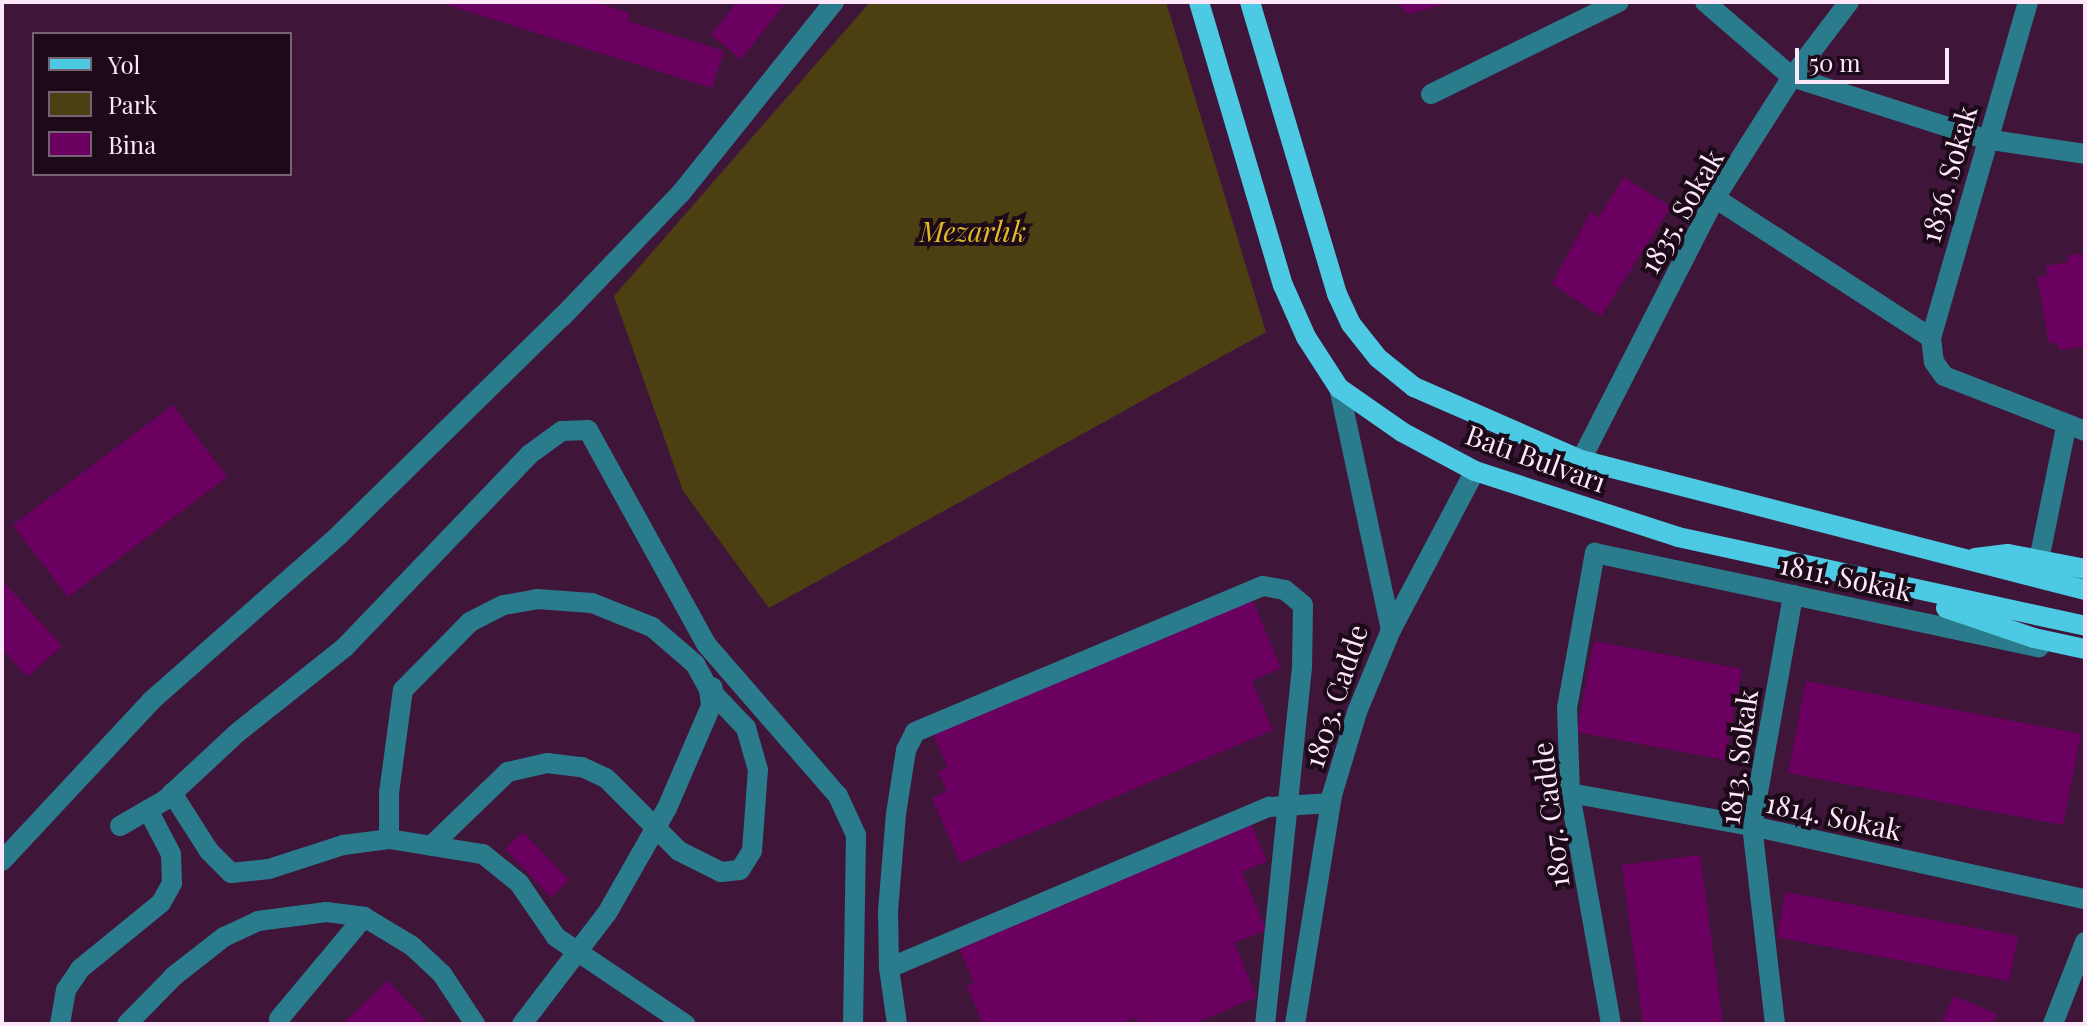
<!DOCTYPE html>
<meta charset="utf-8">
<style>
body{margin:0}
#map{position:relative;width:2087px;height:1026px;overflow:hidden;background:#3f163a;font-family:"Playfair Display",serif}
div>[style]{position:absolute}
.green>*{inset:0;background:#4c3f12}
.building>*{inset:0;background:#6b0061}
.minor>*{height:20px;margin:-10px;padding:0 10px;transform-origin:10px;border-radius:10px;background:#2a7c8c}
.major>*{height:20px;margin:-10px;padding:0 10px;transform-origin:10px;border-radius:10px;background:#4ccae3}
span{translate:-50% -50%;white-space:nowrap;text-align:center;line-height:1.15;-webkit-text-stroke:8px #1c0a19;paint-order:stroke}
.street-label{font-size:28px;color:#fde7f8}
.park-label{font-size:28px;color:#e0bb26;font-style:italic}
.frame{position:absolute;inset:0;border:4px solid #fde7f8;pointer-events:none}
.legend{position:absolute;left:32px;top:32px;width:260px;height:144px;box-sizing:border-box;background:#1c0a19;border:2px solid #766272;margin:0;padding:10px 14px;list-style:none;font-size:24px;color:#fde7f8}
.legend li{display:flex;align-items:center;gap:16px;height:40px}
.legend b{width:40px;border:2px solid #766272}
.scale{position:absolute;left:1795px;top:48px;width:154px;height:36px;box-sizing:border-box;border:4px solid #fde7f8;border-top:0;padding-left:10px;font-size:24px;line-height:28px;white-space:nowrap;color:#fde7f8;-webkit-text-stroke:6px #1c0a19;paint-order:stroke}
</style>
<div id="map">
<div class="green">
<div style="clip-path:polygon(870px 2px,1166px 2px,1266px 332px,769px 608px,683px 491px,614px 296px)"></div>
</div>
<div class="building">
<div style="clip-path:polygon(438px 2px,594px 2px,630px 13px,628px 21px,724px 51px,712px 88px)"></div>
<div style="clip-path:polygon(737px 2px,786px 2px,741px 59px,711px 35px)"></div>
<div style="clip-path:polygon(1397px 2px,1450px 2px,1450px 3px,1408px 14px)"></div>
<div style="clip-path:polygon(1624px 177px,1671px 207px,1601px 316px,1552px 284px,1591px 211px,1598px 218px)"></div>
<div style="clip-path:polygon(2085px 254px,2085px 354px,2082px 347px,2059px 350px,2057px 343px,2049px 343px,2037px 277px,2047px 276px,2046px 266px,2068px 262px,2067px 255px)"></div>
<div style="clip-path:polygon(173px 405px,227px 477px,68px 597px,13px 525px)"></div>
<div style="clip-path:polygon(2px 580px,62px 646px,27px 677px,2px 649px)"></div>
<div style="clip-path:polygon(1250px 594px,1281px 668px,1252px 681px,1273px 730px,960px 863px,932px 798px,947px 791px,938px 772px,948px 768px,931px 729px)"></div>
<div style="clip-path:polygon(1594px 641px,1742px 669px,1725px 760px,1577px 732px)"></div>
<div style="clip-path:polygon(1806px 681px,2081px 734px,2063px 825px,1788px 773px)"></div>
<div style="clip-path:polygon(1250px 821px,1267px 861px,1242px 872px,1266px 930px,1234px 943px,1257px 997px,1193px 1024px,1139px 1024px,1136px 1017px,1119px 1024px,983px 1024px,967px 986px,974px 983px,958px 946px)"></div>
<div style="clip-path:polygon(523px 832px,569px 880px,551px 897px,505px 849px)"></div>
<div style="clip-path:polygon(1700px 855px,1723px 1024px,1643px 1024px,1622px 865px)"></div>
<div style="clip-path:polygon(1786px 892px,2018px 936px,2009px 981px,1777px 937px)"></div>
<div style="clip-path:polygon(388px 981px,429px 1024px,342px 1024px)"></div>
<div style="clip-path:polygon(1954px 996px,1997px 1014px,1992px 1024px,1941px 1024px)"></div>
</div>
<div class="minor">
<div style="left:1705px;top:2px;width:115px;rotate:40.8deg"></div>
<div style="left:1792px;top:77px;width:203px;rotate:17.8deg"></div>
<div style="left:1985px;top:139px;width:101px;rotate:8.5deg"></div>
<div style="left:2028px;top:2px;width:350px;rotate:106.1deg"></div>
<div style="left:1931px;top:338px;width:24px;rotate:83deg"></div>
<div style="left:1934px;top:362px;width:17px;rotate:54deg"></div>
<div style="left:1944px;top:376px;width:151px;rotate:21.3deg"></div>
<div style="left:1431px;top:94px;width:209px;rotate:-26.1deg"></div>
<div style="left:1715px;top:198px;width:257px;rotate:32.9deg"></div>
<div style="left:1581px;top:460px;width:294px;rotate:-62.9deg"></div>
<div style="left:1715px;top:198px;width:143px;rotate:-57.5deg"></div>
<div style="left:1792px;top:77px;width:94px;rotate:-52.8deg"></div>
<div style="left:2039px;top:560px;width:136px;rotate:-78.5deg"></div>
<div style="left:1391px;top:630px;width:180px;rotate:-62.2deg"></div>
<div style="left:172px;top:793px;width:69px;rotate:57.5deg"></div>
<div style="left:209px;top:851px;width:31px;rotate:45deg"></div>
<div style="left:231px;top:873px;width:38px;rotate:-6deg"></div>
<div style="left:269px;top:869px;width:78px;rotate:-18deg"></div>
<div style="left:343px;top:845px;width:46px;rotate:-7.4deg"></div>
<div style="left:389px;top:839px;width:95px;rotate:9.1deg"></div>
<div style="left:483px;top:854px;width:46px;rotate:38.9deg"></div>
<div style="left:519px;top:883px;width:65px;rotate:55.6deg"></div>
<div style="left:556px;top:937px;width:156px;rotate:34deg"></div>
<div style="left:1570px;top:793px;width:185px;rotate:10.3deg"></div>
<div style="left:1752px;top:826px;width:341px;rotate:12.4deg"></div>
<div style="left:120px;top:826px;width:52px;rotate:-30deg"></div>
<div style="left:165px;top:800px;width:98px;rotate:-42.9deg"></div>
<div style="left:237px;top:733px;width:138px;rotate:-38.5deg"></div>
<div style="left:345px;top:647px;width:267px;rotate:-46.2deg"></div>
<div style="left:530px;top:454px;width:39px;rotate:-36deg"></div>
<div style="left:562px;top:431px;width:26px;rotate:-2deg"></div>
<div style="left:588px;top:430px;width:244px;rotate:61.1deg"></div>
<div style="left:706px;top:644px;width:201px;rotate:49deg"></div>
<div style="left:838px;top:796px;width:43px;rotate:65.2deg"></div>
<div style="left:856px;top:835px;width:189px;rotate:90.9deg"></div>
<div style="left:389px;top:839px;width:46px;rotate:-90deg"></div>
<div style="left:389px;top:793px;width:104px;rotate:-82.3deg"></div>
<div style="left:403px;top:690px;width:95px;rotate:-45.4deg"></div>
<div style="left:470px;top:622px;width:38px;rotate:-27deg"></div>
<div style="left:504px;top:605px;width:34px;rotate:-10deg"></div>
<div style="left:537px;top:599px;width:55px;rotate:4.2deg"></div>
<div style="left:592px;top:603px;width:65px;rotate:21.8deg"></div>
<div style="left:652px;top:627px;width:57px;rotate:40.7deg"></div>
<div style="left:695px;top:664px;width:29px;rotate:61deg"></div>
<div style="left:709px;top:689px;width:17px;rotate:83deg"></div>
<div style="left:711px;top:706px;width:111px;rotate:113.3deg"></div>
<div style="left:667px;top:808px;width:121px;rotate:119.7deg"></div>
<div style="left:607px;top:913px;width:140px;rotate:127.4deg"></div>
<div style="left:431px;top:846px;width:107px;rotate:-43.9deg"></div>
<div style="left:508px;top:772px;width:40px;rotate:-13deg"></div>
<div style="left:547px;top:763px;width:35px;rotate:7deg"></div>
<div style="left:582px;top:767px;width:26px;rotate:25deg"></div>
<div style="left:606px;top:778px;width:103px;rotate:45deg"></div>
<div style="left:679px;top:851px;width:47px;rotate:26.6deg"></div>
<div style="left:721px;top:872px;width:19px;rotate:-6deg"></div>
<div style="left:740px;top:870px;width:22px;rotate:-58deg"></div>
<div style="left:752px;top:851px;width:81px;rotate:-85.8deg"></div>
<div style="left:758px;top:770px;width:44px;rotate:-105.9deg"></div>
<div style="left:746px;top:728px;width:54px;rotate:-133.5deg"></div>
<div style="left:709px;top:689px;width:4px;rotate:-27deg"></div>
<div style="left:2px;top:861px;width:219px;rotate:-47deg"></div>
<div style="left:151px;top:701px;width:251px;rotate:-41.4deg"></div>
<div style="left:339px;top:535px;width:312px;rotate:-44.4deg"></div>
<div style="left:562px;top:317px;width:172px;rotate:-46.2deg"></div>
<div style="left:681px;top:193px;width:245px;rotate:-51.3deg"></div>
<div style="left:889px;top:968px;width:413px;rotate:-23deg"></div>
<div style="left:1269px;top:807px;width:61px;rotate:-3.8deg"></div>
<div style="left:279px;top:1019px;width:133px;rotate:-50.2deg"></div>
<div style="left:60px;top:1024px;width:35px;rotate:-80deg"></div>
<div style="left:66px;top:990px;width:25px;rotate:-56deg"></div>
<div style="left:80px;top:969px;width:104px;rotate:-39.2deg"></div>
<div style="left:161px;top:903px;width:23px;rotate:-61deg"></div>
<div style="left:172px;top:883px;width:29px;rotate:-92deg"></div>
<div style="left:171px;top:854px;width:50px;rotate:-117.6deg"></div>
<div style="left:127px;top:1024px;width:67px;rotate:-45.6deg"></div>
<div style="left:174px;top:976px;width:63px;rotate:-38deg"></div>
<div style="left:224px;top:937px;width:38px;rotate:-25deg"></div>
<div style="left:258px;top:921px;width:69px;rotate:-7.5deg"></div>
<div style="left:326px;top:912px;width:38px;rotate:7deg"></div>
<div style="left:364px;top:917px;width:56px;rotate:31.1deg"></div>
<div style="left:412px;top:946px;width:41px;rotate:43deg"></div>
<div style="left:442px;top:974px;width:60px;rotate:56.6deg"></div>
<div style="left:897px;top:1024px;width:57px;rotate:-98.1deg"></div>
<div style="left:889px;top:968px;width:57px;rotate:-91deg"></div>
<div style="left:888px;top:911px;width:97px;rotate:-85.3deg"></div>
<div style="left:896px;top:814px;width:65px;rotate:-81.1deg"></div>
<div style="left:906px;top:750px;width:20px;rotate:-63deg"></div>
<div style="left:915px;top:732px;width:377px;rotate:-22.8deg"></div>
<div style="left:1263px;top:586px;width:22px;rotate:10deg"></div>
<div style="left:1285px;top:590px;width:23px;rotate:40deg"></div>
<div style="left:1303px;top:605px;width:62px;rotate:90.9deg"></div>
<div style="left:1302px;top:667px;width:359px;rotate:95.9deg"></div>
<div style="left:1295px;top:1024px;width:232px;rotate:-80.8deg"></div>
<div style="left:1332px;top:795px;width:87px;rotate:-73.2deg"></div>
<div style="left:1357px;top:712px;width:89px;rotate:-67.5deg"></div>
<div style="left:1391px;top:630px;width:248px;rotate:-102.1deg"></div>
<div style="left:1611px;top:1024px;width:235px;rotate:-100.1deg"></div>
<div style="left:1570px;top:793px;width:85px;rotate:-92deg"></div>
<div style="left:1567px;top:708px;width:158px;rotate:-79.8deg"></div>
<div style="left:1595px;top:553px;width:454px;rotate:12deg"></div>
<div style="left:1775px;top:1024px;width:199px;rotate:-96.6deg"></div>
<div style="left:1752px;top:826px;width:235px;rotate:-79.9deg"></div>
<div style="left:2053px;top:1024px;width:88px;rotate:-68.7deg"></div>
</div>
<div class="major">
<div style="left:1199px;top:2px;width:295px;rotate:73.5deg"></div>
<div style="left:1283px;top:285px;width:57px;rotate:66.1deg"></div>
<div style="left:1306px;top:337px;width:61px;rotate:57.1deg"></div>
<div style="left:1339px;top:388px;width:77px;rotate:34.9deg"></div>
<div style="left:1402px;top:432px;width:83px;rotate:28.1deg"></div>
<div style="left:1475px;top:471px;width:213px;rotate:18deg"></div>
<div style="left:1678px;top:537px;width:417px;rotate:12.3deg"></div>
<div style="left:1250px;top:2px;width:305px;rotate:73.4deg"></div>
<div style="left:1337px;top:294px;width:33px;rotate:65deg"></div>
<div style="left:1351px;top:324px;width:43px;rotate:51.5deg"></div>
<div style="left:1378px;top:358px;width:46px;rotate:38.9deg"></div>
<div style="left:1414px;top:387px;width:182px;rotate:23.6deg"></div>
<div style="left:1581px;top:460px;width:520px;rotate:14.46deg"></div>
<div style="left:1975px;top:558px;width:33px;rotate:-7deg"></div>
<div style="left:2008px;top:554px;width:78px;rotate:11deg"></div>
<div style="left:1946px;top:608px;width:93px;rotate:18.8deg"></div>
<div style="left:2034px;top:638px;width:52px;rotate:12.2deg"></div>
</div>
<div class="street-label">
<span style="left:1948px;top:174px;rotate:-74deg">1836. Sokak</span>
<span style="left:1681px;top:211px;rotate:-60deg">1835. Sokak</span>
<span style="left:1536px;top:458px;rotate:20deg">Batı Bulvarı</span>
<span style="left:1846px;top:577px;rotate:12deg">1811. Sokak</span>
<span style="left:1335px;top:696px;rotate:-72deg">1803. Cadde</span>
<span style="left:1738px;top:757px;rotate:-82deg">1813. Sokak</span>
<span style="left:1550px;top:815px;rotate:-97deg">1807. Cadde</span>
<span style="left:1834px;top:816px;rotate:12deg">1814. Sokak</span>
</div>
<div class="park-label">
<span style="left:973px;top:231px">Mezarlık</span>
</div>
<div class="frame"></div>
<ul class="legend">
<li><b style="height:10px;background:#4ccae3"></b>Yol</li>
<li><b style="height:22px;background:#4c3f12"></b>Park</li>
<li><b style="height:22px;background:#6b0061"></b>Bina</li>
</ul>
<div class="scale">50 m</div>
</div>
